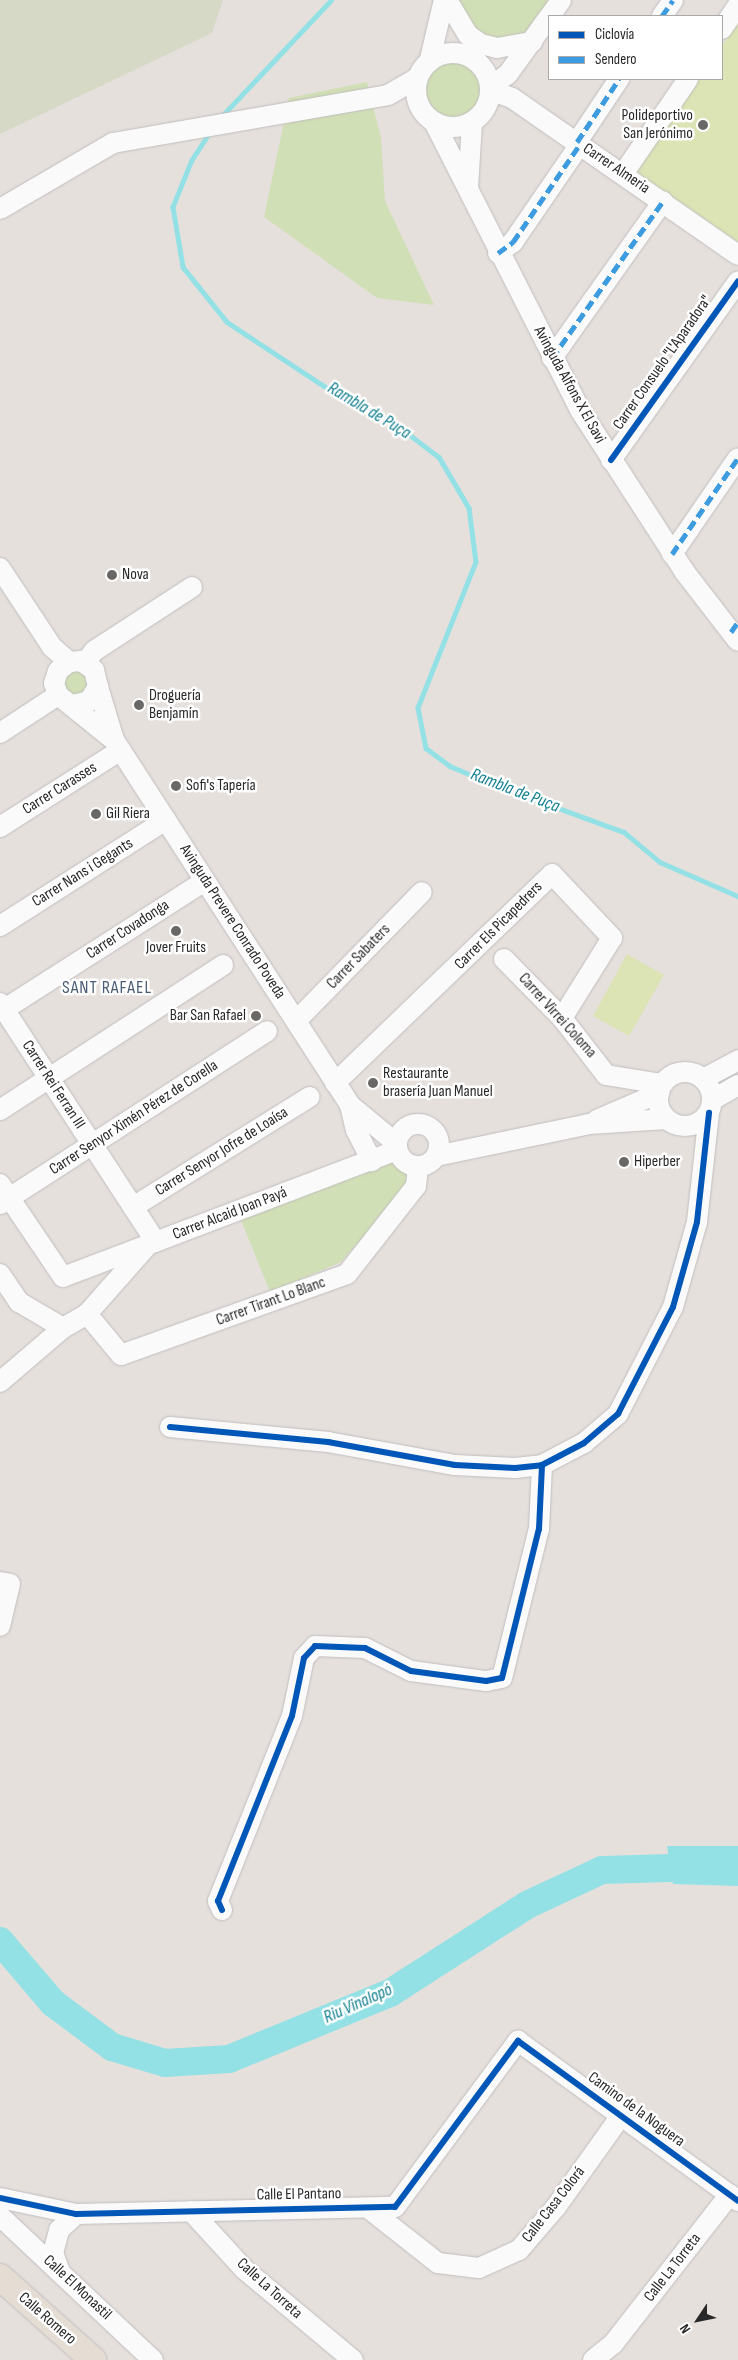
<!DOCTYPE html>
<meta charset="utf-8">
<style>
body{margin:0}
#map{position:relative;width:738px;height:2360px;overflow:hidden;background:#e6e0dd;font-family:"Sofia Sans Condensed",sans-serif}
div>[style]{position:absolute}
.green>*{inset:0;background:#d1dfb6}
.round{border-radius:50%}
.cemetery>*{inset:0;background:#d6d9c5}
.pitch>*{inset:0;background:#dce3b4}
.water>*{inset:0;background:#93e1e5}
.stream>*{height:4.5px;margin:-2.25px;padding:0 2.25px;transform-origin:2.25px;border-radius:2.25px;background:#93e1e5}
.river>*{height:28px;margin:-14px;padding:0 14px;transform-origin:14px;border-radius:14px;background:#93e1e5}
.roads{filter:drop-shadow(0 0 1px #c0bebe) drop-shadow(0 0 1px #c0bebe)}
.minor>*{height:20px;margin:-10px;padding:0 10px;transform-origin:10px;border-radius:10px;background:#fbfafa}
.minor>.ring{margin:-10px;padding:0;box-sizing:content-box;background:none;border:20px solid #fbfafa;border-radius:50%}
.major>*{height:26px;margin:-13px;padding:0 13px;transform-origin:13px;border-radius:13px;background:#e5ddd3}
.quiet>*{height:5px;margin-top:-2.5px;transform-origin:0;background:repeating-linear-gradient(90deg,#3d9ce0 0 10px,transparent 0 15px)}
.cycleway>*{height:6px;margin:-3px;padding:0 3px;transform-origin:3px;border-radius:3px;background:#0057b8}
.dots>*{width:14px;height:14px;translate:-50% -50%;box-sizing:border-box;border:2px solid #fff;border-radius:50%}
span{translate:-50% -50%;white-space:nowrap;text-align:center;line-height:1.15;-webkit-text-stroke:5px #fff;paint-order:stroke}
.poi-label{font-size:16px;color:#282828}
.right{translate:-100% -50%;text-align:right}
.left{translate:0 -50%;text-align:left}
.street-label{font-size:16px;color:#282828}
.water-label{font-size:18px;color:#128091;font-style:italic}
.neighbourhood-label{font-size:18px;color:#4a5b76;letter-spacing:1px}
.legend{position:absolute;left:548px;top:15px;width:175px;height:65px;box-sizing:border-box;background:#fff;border:1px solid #a9a9a9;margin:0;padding:6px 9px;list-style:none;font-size:15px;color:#282828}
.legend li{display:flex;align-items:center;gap:10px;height:25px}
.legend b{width:25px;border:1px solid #a9a9a9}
.north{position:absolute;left:673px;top:2295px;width:50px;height:50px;-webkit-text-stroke:4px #fff;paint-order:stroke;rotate:236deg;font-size:14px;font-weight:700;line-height:20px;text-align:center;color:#282828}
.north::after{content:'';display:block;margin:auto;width:18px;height:22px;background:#282828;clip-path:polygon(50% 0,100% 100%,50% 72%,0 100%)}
</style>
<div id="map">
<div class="green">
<div style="clip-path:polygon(458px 0,554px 0,527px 35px,492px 39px,471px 27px)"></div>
<div class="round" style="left:424px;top:60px;width:58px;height:58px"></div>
<div style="clip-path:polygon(367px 82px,381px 138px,385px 201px,434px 305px,377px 298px,264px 217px,289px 98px)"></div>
<div class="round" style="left:64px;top:671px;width:24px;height:24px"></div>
<div style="clip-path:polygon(392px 1160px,410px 1174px,408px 1185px,341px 1262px,270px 1292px,241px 1220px)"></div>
</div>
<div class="cemetery">
<div style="clip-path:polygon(0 0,223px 0,212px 33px,0 134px)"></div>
</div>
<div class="pitch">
<div style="clip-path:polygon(738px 23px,738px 242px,635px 172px,699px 79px,722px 79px,722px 46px)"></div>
<div style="clip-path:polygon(627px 954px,664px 975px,629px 1036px,593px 1016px)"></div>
</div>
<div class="water">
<div style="clip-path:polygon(667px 1846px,738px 1846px,738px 1886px,673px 1884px)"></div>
</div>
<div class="stream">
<div style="left:219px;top:119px;width:163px;rotate:-46.7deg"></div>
<div style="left:209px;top:134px;width:31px;rotate:123deg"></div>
<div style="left:192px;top:160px;width:51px;rotate:112deg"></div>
<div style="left:173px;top:207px;width:61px;rotate:80.5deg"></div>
<div style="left:183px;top:267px;width:70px;rotate:51.3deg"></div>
<div style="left:227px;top:322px;width:131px;rotate:33.4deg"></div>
<div style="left:336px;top:394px;width:64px;rotate:26.2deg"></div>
<div style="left:393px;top:422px;width:58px;rotate:37.3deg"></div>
<div style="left:439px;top:457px;width:59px;rotate:59.5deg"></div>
<div style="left:469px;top:508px;width:54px;rotate:82.6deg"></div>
<div style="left:476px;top:562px;width:157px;rotate:111.7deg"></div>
<div style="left:418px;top:708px;width:41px;rotate:78.7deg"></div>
<div style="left:426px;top:748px;width:30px;rotate:37deg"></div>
<div style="left:450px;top:766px;width:43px;rotate:23deg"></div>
<div style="left:490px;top:783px;width:143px;rotate:20.1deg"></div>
<div style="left:624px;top:832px;width:47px;rotate:39.8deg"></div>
<div style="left:660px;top:862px;width:85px;rotate:23.6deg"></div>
</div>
<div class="river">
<div style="left:0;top:1941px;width:82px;rotate:49.5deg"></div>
<div style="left:53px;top:2003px;width:74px;rotate:36.7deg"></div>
<div style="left:112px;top:2047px;width:55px;rotate:16.8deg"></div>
<div style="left:165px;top:2063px;width:64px;rotate:-3.6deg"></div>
<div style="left:229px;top:2059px;width:174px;rotate:-22.3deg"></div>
<div style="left:390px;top:1993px;width:163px;rotate:-32.7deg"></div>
<div style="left:527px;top:1905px;width:83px;rotate:-25deg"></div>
<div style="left:602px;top:1870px;width:136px;rotate:-1.7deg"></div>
</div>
<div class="roads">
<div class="minor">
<div style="left:447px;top:0;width:41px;rotate:59deg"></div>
<div style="left:468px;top:35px;width:16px;rotate:35deg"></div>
<div style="left:481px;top:44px;width:16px;rotate:14deg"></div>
<div style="left:497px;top:48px;width:36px;rotate:-10deg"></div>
<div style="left:550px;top:16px;width:19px;rotate:-55deg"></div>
<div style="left:662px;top:16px;width:19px;rotate:-55deg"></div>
<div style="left:722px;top:29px;width:29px;rotate:-56deg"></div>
<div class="ring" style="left:416px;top:53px;width:54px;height:54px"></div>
<div style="left:430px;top:59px;width:61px;rotate:-76.7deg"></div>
<div style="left:490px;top:87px;width:22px;rotate:-36deg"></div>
<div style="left:508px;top:74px;width:70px;rotate:-54.3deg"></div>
<div style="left:490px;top:90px;width:23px;rotate:20deg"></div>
<div style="left:512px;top:98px;width:275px;rotate:34.8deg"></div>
<div style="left:434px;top:122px;width:323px;rotate:63.1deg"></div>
<div style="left:580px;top:410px;width:192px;rotate:57.1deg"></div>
<div style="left:684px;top:571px;width:88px;rotate:52.4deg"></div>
<div style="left:577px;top:142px;width:76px;rotate:-56.3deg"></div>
<div style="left:623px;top:174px;width:115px;rotate:-55.6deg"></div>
<div style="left:468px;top:188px;width:66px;rotate:-86.5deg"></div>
<div style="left:0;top:209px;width:131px;rotate:-30.3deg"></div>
<div style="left:113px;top:143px;width:279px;rotate:-9.9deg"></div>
<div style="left:388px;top:95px;width:32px;rotate:-30deg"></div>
<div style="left:498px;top:253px;width:19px;rotate:-36deg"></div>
<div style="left:513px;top:242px;width:119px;rotate:-55.6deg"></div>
<div style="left:552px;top:358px;width:192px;rotate:-54.7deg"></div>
<div style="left:611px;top:460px;width:219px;rotate:-54.6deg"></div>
<div style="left:672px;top:554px;width:116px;rotate:-55.5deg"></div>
<div style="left:0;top:568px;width:95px;rotate:56.6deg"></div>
<div style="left:52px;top:647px;width:23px;rotate:41deg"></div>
<div style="left:85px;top:663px;width:15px;rotate:-53deg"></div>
<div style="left:94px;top:651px;width:117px;rotate:-33.1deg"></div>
<div style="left:98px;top:687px;width:55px;rotate:73.2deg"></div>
<div style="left:73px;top:705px;width:16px;rotate:-14deg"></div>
<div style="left:89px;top:701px;width:17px;rotate:-57deg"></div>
<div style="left:98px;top:687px;width:17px;rotate:-103deg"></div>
<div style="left:94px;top:670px;width:16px;rotate:-145deg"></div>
<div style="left:81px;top:661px;width:12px;rotate:175deg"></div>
<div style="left:69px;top:662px;width:14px;rotate:141deg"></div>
<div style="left:58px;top:671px;width:13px;rotate:108deg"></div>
<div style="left:54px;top:683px;width:13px;rotate:72deg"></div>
<div style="left:58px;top:695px;width:72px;rotate:38.8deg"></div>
<div style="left:114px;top:740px;width:435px;rotate:57.1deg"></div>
<div style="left:350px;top:1105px;width:60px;rotate:39.6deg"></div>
<div style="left:0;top:733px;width:69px;rotate:-33.2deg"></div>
<div style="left:0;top:827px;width:143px;rotate:-32.5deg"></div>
<div style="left:0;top:926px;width:197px;rotate:-32.6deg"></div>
<div style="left:504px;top:959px;width:83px;rotate:45.5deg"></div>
<div style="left:562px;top:1018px;width:72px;rotate:52.3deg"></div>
<div style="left:606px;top:1075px;width:57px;rotate:9.1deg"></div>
<div style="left:0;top:1003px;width:285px;rotate:56.9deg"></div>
<div style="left:0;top:1012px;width:243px;rotate:-32.6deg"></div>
<div style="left:296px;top:1021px;width:180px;rotate:-45.7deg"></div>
<div class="ring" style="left:658px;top:1072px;width:34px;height:34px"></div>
<div style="left:703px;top:1079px;width:40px;rotate:-28deg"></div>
<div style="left:335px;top:1083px;width:301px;rotate:-43.9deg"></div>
<div style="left:552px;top:874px;width:88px;rotate:46.8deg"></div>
<div style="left:612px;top:938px;width:94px;rotate:122deg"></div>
<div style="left:712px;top:1100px;width:30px;rotate:-30deg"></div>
<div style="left:350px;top:1105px;width:26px;rotate:77deg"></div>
<div style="left:356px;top:1130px;width:35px;rotate:63deg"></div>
<div style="left:0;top:1110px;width:266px;rotate:-33deg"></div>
<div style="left:597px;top:1120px;width:68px;rotate:-23.5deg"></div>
<div class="ring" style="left:397px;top:1124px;width:22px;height:22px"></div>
<div style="left:436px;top:1156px;width:156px;rotate:-11.8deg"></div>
<div style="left:589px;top:1124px;width:77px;rotate:-3.7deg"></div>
<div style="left:0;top:1184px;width:112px;rotate:55.9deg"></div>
<div style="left:63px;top:1277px;width:357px;rotate:-20.8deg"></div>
<div style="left:0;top:1204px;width:318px;rotate:-32.9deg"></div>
<div style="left:133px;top:1207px;width:208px;rotate:-31.9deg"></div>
<div style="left:0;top:1274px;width:34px;rotate:56deg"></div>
<div style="left:19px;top:1302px;width:51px;rotate:30.6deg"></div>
<div style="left:87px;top:1314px;width:53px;rotate:50.3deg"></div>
<div style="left:121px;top:1355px;width:240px;rotate:-19.7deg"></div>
<div style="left:347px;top:1274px;width:112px;rotate:-51.9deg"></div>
<div style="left:416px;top:1186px;width:20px;rotate:-84deg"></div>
<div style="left:0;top:1382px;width:83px;rotate:-40.6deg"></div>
<div style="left:63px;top:1328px;width:28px;rotate:-30deg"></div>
<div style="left:87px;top:1314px;width:89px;rotate:-48.6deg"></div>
<div style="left:170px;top:1427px;width:159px;rotate:5.4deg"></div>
<div style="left:328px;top:1442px;width:129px;rotate:10.3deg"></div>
<div style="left:455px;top:1465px;width:60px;rotate:2.9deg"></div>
<div style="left:515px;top:1468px;width:27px;rotate:-6deg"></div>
<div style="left:542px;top:1465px;width:47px;rotate:-27.6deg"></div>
<div style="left:584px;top:1443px;width:45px;rotate:-40.5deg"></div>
<div style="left:618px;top:1414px;width:120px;rotate:-62.8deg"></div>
<div style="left:673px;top:1307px;width:88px;rotate:-74.2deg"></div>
<div style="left:697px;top:1222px;width:110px;rotate:-83.7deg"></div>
<div style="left:0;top:1582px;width:10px;rotate:11deg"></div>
<div style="left:10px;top:1584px;width:43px;rotate:103.4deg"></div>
<div style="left:222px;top:1910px;width:10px;rotate:-114deg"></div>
<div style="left:218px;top:1901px;width:199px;rotate:-68.2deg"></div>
<div style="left:292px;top:1716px;width:59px;rotate:-78.3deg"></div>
<div style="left:304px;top:1658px;width:16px;rotate:-47deg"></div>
<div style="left:315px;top:1646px;width:50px;rotate:2.3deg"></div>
<div style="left:365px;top:1648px;width:51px;rotate:26.6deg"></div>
<div style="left:411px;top:1671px;width:76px;rotate:7.6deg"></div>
<div style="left:486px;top:1681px;width:16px;rotate:-11deg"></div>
<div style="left:502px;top:1678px;width:154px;rotate:-76.1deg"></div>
<div style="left:539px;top:1529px;width:64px;rotate:-87.3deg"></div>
<div style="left:0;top:2198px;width:78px;rotate:11.9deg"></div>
<div style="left:76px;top:2214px;width:319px;rotate:-1.3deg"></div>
<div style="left:395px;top:2207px;width:207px;rotate:-53.5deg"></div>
<div style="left:518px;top:2041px;width:272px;rotate:36deg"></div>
<div style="left:368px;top:2208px;width:89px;rotate:38.2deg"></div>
<div style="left:438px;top:2263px;width:41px;rotate:7deg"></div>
<div style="left:479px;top:2268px;width:44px;rotate:-24.2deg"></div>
<div style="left:519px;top:2250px;width:57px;rotate:-49.3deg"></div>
<div style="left:556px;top:2207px;width:112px;rotate:-54.5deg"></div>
<div style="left:191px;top:2211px;width:79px;rotate:47.6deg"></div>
<div style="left:244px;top:2269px;width:142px;rotate:39.9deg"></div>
<div style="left:0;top:2216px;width:210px;rotate:43.3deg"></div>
<div style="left:60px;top:2272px;width:20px;rotate:-110deg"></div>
<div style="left:53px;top:2253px;width:24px;rotate:-75deg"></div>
<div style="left:59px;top:2230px;width:23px;rotate:-43deg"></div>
<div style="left:593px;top:2360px;width:26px;rotate:-39deg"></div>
<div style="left:613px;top:2344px;width:190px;rotate:-52deg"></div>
</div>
<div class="major">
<div style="left:0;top:2277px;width:125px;rotate:41.7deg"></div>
</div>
</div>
<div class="quiet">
<div style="left:662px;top:16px;width:19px;rotate:-55deg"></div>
<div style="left:577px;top:142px;width:76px;rotate:-56.3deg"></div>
<div style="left:498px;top:253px;width:19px;rotate:-36deg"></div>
<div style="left:513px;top:242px;width:119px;rotate:-55.6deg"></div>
<div style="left:552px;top:358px;width:192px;rotate:-54.7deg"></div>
<div style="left:672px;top:554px;width:116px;rotate:-55.5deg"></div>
<div style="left:731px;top:632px;width:12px;rotate:-55deg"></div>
</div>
<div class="cycleway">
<div style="left:611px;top:460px;width:219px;rotate:-54.6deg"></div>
<div style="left:170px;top:1427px;width:159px;rotate:5.4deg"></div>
<div style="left:328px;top:1442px;width:129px;rotate:10.3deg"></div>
<div style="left:455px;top:1465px;width:60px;rotate:2.9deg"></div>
<div style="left:515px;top:1468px;width:27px;rotate:-6deg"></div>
<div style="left:542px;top:1465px;width:47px;rotate:-27.6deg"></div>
<div style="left:584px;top:1443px;width:45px;rotate:-40.5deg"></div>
<div style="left:618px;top:1414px;width:120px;rotate:-62.8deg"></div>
<div style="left:673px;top:1307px;width:88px;rotate:-74.2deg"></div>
<div style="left:697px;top:1222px;width:110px;rotate:-83.7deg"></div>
<div style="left:222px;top:1910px;width:10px;rotate:-114deg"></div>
<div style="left:218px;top:1901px;width:199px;rotate:-68.2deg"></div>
<div style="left:292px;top:1716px;width:59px;rotate:-78.3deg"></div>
<div style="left:304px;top:1658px;width:16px;rotate:-47deg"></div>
<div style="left:315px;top:1646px;width:50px;rotate:2.3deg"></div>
<div style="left:365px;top:1648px;width:51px;rotate:26.6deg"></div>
<div style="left:411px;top:1671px;width:76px;rotate:7.6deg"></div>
<div style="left:486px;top:1681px;width:16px;rotate:-11deg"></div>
<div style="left:502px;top:1678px;width:154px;rotate:-76.1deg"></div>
<div style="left:539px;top:1529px;width:64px;rotate:-87.3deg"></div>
<div style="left:0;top:2198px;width:78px;rotate:11.9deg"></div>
<div style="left:76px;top:2214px;width:319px;rotate:-1.3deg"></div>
<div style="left:395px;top:2207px;width:207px;rotate:-53.5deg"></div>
<div style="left:518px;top:2041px;width:272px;rotate:36deg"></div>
</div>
<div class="dots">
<div style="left:703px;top:125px;background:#6a6867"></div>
<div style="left:112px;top:575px;background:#6a6867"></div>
<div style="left:139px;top:705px;background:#6a6867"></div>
<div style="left:176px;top:786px;background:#6a6867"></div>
<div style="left:96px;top:814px;background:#6a6867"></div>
<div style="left:176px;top:931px;background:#6a6867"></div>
<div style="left:256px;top:1016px;background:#6a6867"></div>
<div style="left:373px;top:1083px;background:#6a6867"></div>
<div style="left:624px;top:1162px;background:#6a6867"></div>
</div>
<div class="poi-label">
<span class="right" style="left:693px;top:125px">Polideportivo<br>San Jerónimo</span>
<span class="left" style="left:122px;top:575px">Nova</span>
<span class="left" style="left:149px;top:705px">Droguería<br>Benjamín</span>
<span class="left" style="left:186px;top:786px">Sofi's Tapería</span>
<span class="left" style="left:106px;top:814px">Gil Riera</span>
<span style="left:176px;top:948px">Jover Fruits</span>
<span class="right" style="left:246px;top:1016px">Bar San Rafael</span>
<span class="left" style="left:383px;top:1083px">Restaurante<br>brasería Juan Manuel</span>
<span class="left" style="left:634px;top:1162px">Hiperber</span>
</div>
<div class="street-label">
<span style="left:616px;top:169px;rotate:34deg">Carrer Almeria</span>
<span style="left:663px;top:363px;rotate:-55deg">Carrer Consuelo "L'Aparadora"</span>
<span style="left:569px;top:385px;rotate:61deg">Avinguda Alfons X El Savi</span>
<span style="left:60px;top:789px;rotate:-32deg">Carrer Carasses</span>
<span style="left:83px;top:873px;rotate:-32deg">Carrer Nans i Gegants</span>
<span style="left:232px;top:922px;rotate:57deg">Avinguda Prevere Conrado Poveda</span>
<span style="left:499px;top:926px;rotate:-45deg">Carrer Els Picapedrers</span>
<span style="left:128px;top:930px;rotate:-33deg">Carrer Covadonga</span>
<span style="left:359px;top:957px;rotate:-46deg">Carrer Sabaters</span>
<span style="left:557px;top:1016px;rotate:48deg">Carrer Virrei Coloma</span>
<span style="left:53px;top:1085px;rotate:57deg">Carrer Rei Ferran III</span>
<span style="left:134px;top:1118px;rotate:-33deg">Carrer Senyor Ximén Pérez de Corella</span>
<span style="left:222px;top:1152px;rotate:-32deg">Carrer Senyor Jofre de Loaísa</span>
<span style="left:230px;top:1214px;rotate:-21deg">Carrer Alcaid Joan Payá</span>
<span style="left:271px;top:1302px;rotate:-20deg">Carrer Tirant Lo Blanc</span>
<span style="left:636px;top:2110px;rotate:36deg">Camino de la Noguera</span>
<span style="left:299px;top:2195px;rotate:-1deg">Calle El Pantano</span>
<span style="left:554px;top:2205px;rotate:-52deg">Calle Casa Colorá</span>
<span style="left:673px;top:2268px;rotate:-52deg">Calle La Torreta</span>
<span style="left:77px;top:2288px;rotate:43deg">Calle El Monastil</span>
<span style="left:269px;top:2289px;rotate:42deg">Calle La Torreta</span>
<span style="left:47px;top:2319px;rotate:41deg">Calle Romero</span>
</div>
<div class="water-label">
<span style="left:369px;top:411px;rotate:31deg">Rambla de Puça</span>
<span style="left:515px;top:791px;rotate:21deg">Rambla de Puça</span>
<span style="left:358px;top:2004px;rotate:-24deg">Riu Vinalopó</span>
</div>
<div class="neighbourhood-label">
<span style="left:107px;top:988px">SANT RAFAEL</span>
</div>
<ul class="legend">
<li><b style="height:6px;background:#0057b8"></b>Ciclovía</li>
<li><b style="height:6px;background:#3d9ce0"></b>Sendero</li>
</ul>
<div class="north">N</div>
</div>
